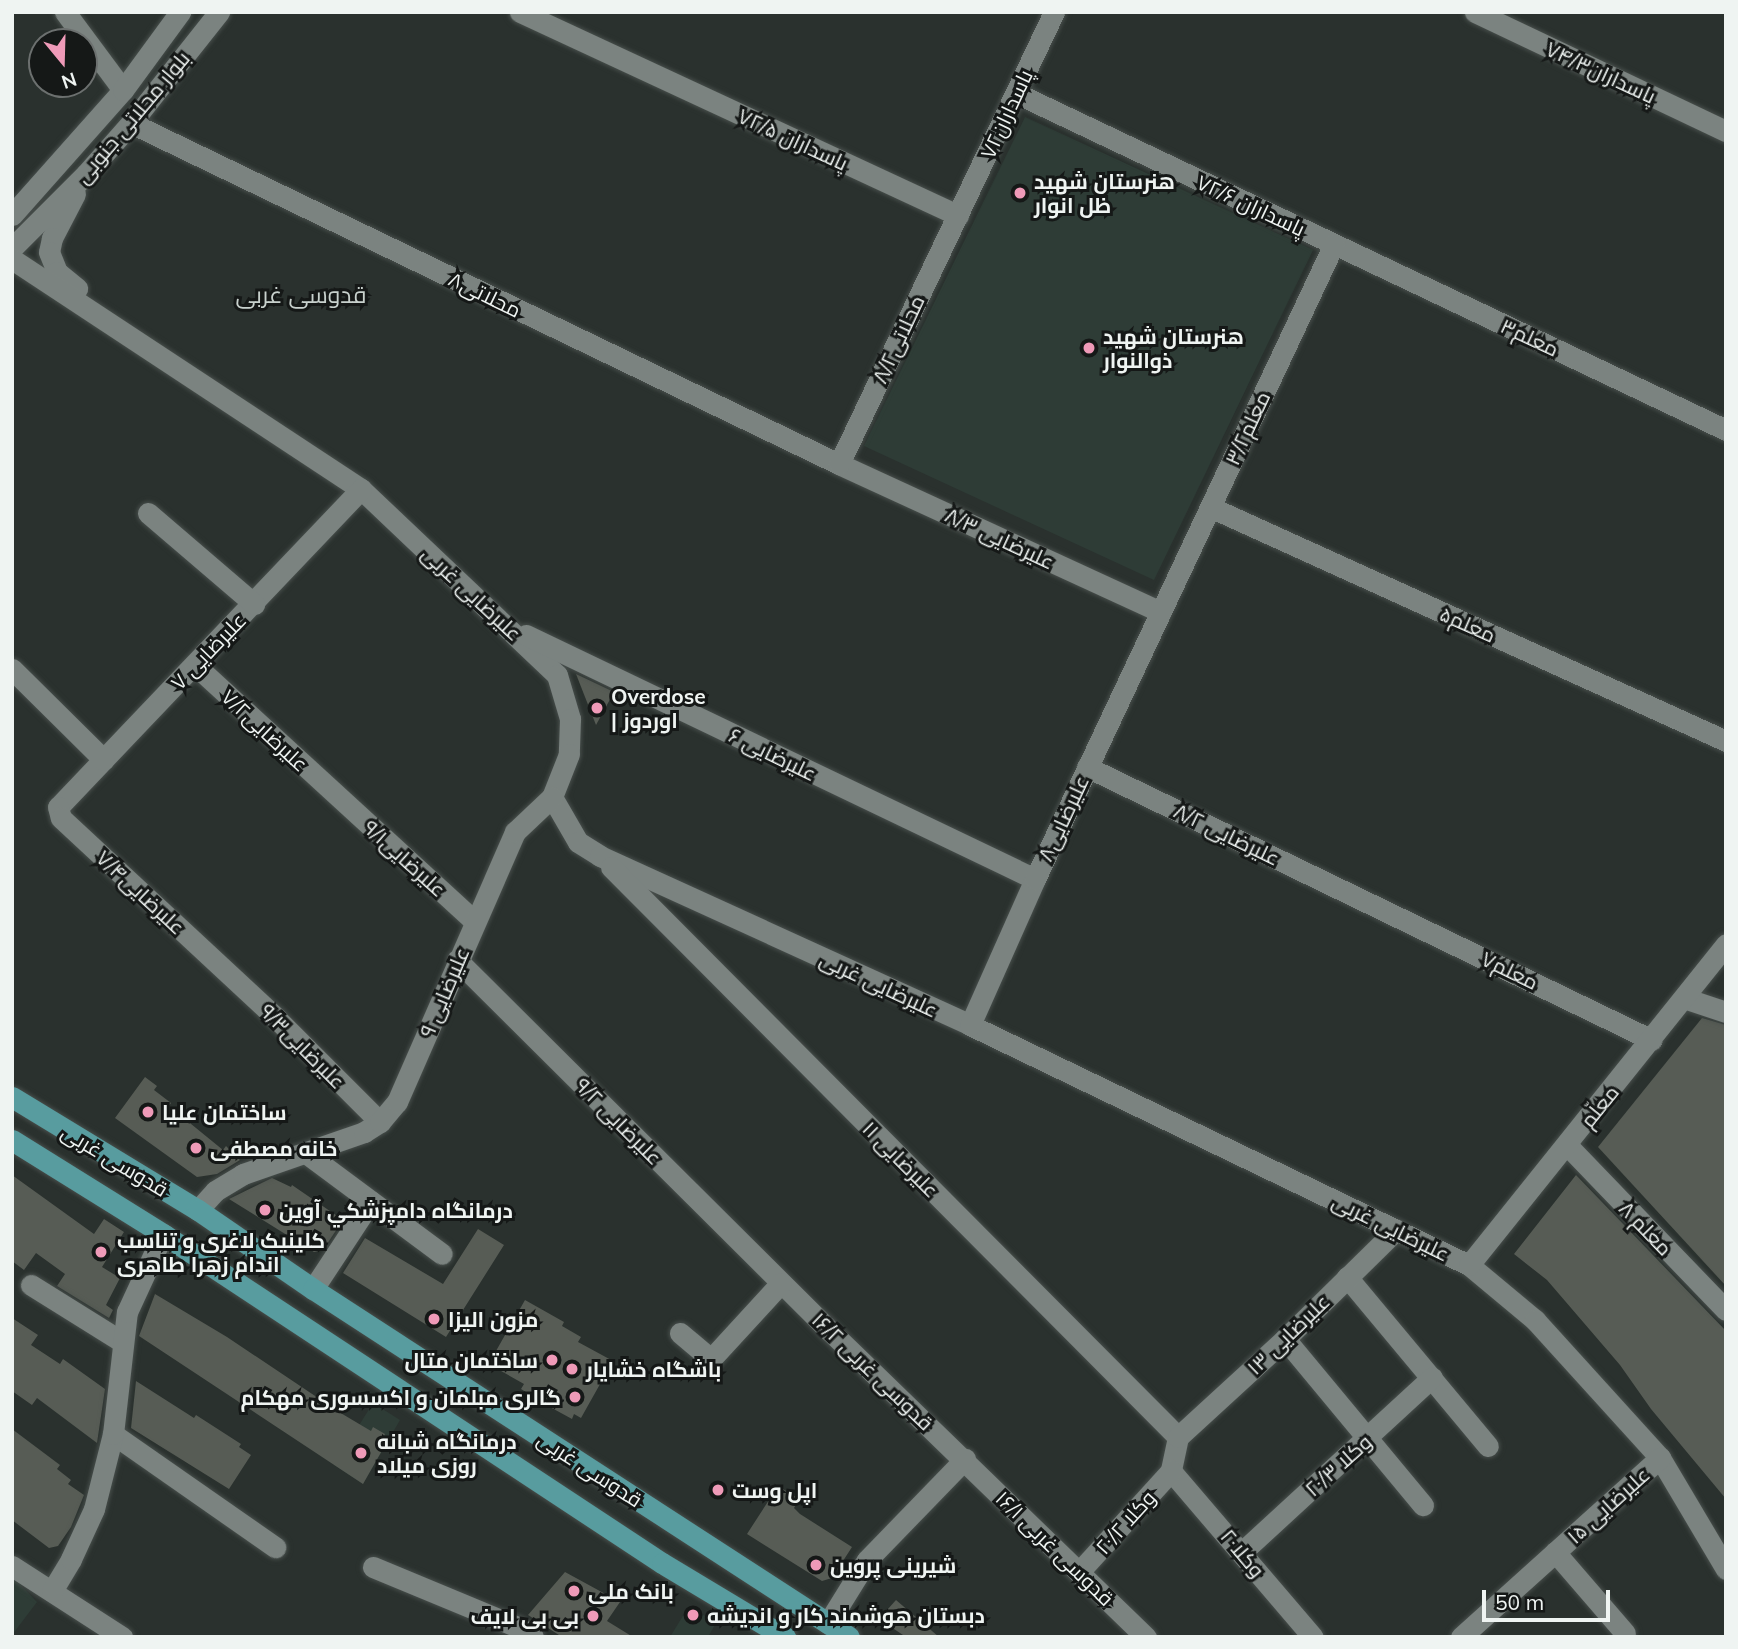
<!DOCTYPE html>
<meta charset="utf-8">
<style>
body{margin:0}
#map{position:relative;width:1738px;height:1649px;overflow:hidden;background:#2a312e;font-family:Mulish,Cairo,sans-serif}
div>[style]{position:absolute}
.built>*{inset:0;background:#2e3c36}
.building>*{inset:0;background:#575c55}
.roads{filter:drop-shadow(0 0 2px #474e4b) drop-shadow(0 0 2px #474e4b)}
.minor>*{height:21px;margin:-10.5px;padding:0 10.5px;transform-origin:10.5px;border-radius:10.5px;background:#7b8380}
.major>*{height:21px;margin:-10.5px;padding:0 10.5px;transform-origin:10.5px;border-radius:10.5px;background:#589c9f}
.dots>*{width:19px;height:19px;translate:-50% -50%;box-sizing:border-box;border:4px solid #151817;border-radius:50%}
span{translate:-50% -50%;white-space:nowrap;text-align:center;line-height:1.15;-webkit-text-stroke:6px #151817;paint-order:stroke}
.street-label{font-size:21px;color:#eff4f2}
.poi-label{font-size:21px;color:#eff4f2;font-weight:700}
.left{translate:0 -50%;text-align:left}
.right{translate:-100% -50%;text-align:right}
.neighbourhood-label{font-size:23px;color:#c8d1cd}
.frame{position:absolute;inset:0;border:14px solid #eff4f2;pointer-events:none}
.north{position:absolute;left:28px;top:28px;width:70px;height:70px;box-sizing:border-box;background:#151817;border:2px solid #6c706f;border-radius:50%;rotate:161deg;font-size:19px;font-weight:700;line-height:28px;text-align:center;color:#eff4f2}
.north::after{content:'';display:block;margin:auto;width:24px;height:32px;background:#ef9ab8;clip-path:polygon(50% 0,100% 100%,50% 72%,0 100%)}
.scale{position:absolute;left:1482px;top:1590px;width:128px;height:32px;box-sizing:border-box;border:4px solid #eff4f2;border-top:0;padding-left:9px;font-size:21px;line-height:24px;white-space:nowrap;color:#eff4f2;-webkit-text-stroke:5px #151817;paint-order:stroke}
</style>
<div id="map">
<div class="built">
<div style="clip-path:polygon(1025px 117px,1313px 250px,1154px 580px,864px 446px)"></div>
<div style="clip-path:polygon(373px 1403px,400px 1420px,363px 1484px,334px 1465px)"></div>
<div style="clip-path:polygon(12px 1576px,37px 1602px,12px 1635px)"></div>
<div style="clip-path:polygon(689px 1606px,716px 1623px,708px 1637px,670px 1637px)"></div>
</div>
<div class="building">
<div style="clip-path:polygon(576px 674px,614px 692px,596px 725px)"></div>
<div style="clip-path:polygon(1702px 1018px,1726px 1025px,1726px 1286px,1598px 1147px)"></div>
<div style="clip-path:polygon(145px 1077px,157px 1086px,154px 1090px,171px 1103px,169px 1106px,223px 1150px,226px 1146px,240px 1160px,217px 1174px,197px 1177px,115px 1118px)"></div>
<div style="clip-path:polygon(12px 1175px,94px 1234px,104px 1219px,124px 1232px,102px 1267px,120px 1278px,106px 1305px,113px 1310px,109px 1318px,57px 1286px,65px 1274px,36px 1253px,24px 1270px,12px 1261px)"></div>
<div style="clip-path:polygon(1576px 1175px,1726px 1331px,1726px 1499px,1651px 1409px,1620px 1365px,1547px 1280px,1514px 1254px)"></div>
<div style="clip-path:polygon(272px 1178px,291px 1187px,292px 1185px,343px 1220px,323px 1250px,314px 1252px,229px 1199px)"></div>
<div style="clip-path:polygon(478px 1229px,504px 1245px,446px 1337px,343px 1273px,365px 1238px,443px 1284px)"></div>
<div style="clip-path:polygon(155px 1294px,227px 1337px,339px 1412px,371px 1431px,373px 1427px,385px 1434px,383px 1438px,388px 1440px,363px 1484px,139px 1336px)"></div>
<div style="clip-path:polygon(525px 1300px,564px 1322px,562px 1326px,581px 1337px,578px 1342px,613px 1361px,581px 1418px,574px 1414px,572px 1419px,550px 1407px,521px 1389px,524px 1384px,494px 1367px,497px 1362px,492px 1358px)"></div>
<div style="clip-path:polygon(12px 1318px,38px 1335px,31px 1345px,60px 1364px,63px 1359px,105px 1389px,97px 1443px,37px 1398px,32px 1405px,12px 1391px)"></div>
<div style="clip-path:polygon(136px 1381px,194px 1418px,196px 1415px,241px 1444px,239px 1447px,251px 1455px,229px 1489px,131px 1428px)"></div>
<div style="clip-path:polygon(12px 1429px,60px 1465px,57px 1469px,71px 1480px,68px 1484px,84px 1495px,71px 1527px,58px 1546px,49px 1548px,12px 1520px)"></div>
<div style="clip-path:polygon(778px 1486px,799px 1499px,794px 1508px,800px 1514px,852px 1547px,832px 1578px,822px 1581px,747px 1534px)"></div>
<div style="clip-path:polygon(565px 1572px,620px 1602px,607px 1621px,633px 1637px,562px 1637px,528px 1615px)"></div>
<div style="clip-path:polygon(896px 1600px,939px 1637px,906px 1637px,879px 1619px)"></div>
</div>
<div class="roads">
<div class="minor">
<div style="left:65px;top:12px;width:97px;rotate:53.4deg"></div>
<div style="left:520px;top:12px;width:483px;rotate:24.9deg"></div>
<div style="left:1475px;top:12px;width:278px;rotate:25.4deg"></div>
<div style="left:1016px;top:93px;width:786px;rotate:25.39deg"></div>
<div style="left:131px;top:123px;width:786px;rotate:25.72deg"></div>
<div style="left:839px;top:464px;width:354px;rotate:24.7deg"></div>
<div style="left:75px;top:194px;width:50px;rotate:117.6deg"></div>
<div style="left:52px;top:238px;width:14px;rotate:102deg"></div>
<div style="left:49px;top:252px;width:22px;rotate:68deg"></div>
<div style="left:57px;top:272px;width:26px;rotate:39deg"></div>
<div style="left:12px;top:215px;width:167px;rotate:-48.4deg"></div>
<div style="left:123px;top:90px;width:97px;rotate:-53.8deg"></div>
<div style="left:12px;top:248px;width:105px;rotate:-45deg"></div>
<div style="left:86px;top:174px;width:68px;rotate:-48.6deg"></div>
<div style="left:131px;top:123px;width:142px;rotate:-51.6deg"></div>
<div style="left:12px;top:259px;width:418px;rotate:33.4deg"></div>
<div style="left:361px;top:489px;width:270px;rotate:43.5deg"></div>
<div style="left:557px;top:675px;width:46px;rotate:73.5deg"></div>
<div style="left:570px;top:719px;width:35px;rotate:92deg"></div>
<div style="left:569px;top:754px;width:46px;rotate:111.6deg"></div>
<div style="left:552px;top:797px;width:52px;rotate:60deg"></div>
<div style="left:578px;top:842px;width:26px;rotate:32deg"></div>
<div style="left:600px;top:856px;width:407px;rotate:24.5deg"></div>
<div style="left:970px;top:1025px;width:554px;rotate:25.69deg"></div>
<div style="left:1469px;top:1265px;width:86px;rotate:39.8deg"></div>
<div style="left:1535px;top:1320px;width:186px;rotate:47.8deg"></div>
<div style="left:1660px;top:1458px;width:129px;rotate:59.3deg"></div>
<div style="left:839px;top:464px;width:501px;rotate:-64.56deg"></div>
<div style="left:361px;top:489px;width:439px;rotate:133.6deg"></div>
<div style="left:58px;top:807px;width:11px;rotate:75deg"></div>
<div style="left:61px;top:818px;width:294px;rotate:42.9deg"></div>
<div style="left:276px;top:1018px;width:147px;rotate:45deg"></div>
<div style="left:1210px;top:507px;width:567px;rotate:24.39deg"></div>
<div style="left:148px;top:513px;width:140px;rotate:40.6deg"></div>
<div style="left:526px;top:635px;width:564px;rotate:25.61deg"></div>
<div style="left:195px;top:665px;width:379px;rotate:42.5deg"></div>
<div style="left:12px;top:669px;width:129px;rotate:44.7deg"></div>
<div style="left:1087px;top:767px;width:627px;rotate:25.79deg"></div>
<div style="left:611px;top:867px;width:804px;rotate:45.15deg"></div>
<div style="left:1178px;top:1437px;width:35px;rotate:102deg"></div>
<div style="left:457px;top:960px;width:526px;rotate:44.85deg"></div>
<div style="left:830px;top:1331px;width:440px;rotate:44.1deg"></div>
<div style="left:1684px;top:998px;width:44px;rotate:18.4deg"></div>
<div style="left:970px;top:1025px;width:160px;rotate:-66deg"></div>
<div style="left:1035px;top:879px;width:702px;rotate:-64.79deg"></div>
<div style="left:1567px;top:1145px;width:229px;rotate:46.1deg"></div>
<div style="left:306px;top:1153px;width:169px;rotate:36.6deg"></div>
<div style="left:198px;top:1210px;width:25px;rotate:-48deg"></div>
<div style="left:215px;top:1191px;width:33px;rotate:-31deg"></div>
<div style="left:243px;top:1174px;width:128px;rotate:-19.1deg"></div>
<div style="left:364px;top:1132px;width:19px;rotate:-32deg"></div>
<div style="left:380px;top:1122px;width:26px;rotate:-50deg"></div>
<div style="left:397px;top:1102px;width:295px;rotate:-66.4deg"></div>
<div style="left:515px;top:832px;width:51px;rotate:-43.4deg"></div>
<div style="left:1469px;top:1265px;width:411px;rotate:-51.3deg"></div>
<div style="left:1347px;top:1277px;width:220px;rotate:50.2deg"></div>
<div style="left:31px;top:1285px;width:106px;rotate:31.9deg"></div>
<div style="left:313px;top:1289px;width:105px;rotate:-56.6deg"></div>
<div style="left:680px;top:1333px;width:40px;rotate:40deg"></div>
<div style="left:711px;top:1359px;width:103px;rotate:-47.4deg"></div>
<div style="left:1285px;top:1339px;width:216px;rotate:50.3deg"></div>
<div style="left:113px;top:1434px;width:198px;rotate:34.9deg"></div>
<div style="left:1178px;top:1437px;width:145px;rotate:-42.5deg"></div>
<div style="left:1285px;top:1339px;width:156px;rotate:-44.5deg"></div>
<div style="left:1171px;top:1471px;width:218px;rotate:49.5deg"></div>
<div style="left:1242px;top:1552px;width:258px;rotate:-42.6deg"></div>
<div style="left:1555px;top:1552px;width:107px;rotate:49.2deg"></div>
<div style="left:12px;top:1566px;width:131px;rotate:32.8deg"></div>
<div style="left:373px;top:1567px;width:157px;rotate:22.5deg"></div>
<div style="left:518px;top:1627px;width:18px;rotate:34deg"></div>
<div style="left:1079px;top:1572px;width:137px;rotate:-47.7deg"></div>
<div style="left:52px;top:1591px;width:37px;rotate:-59deg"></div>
<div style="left:71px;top:1559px;width:55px;rotate:-65.3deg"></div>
<div style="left:94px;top:1509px;width:77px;rotate:-75.8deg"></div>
<div style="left:113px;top:1434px;width:123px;rotate:-83.5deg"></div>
<div style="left:127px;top:1312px;width:86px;rotate:-65.2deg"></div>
<div style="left:828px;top:1623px;width:74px;rotate:-58.2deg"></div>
<div style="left:867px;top:1560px;width:141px;rotate:-45.9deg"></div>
<div style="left:1461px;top:1637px;width:268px;rotate:-42deg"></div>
</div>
<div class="major">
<div style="left:12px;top:1097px;width:218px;rotate:31.3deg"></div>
<div style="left:198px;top:1210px;width:140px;rotate:34.5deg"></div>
<div style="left:313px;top:1289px;width:639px;rotate:32.99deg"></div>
<div style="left:12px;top:1140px;width:181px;rotate:31.9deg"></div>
<div style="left:166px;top:1236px;width:594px;rotate:33.4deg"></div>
<div style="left:662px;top:1563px;width:144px;rotate:31deg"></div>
</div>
</div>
<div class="dots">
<div style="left:1020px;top:193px;background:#ef9ab8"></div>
<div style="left:1089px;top:348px;background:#ef9ab8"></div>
<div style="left:597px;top:708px;background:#ef9ab8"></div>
<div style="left:148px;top:1112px;background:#ef9ab8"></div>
<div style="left:196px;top:1148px;background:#ef9ab8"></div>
<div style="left:265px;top:1210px;background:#ef9ab8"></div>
<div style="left:101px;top:1252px;background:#ef9ab8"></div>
<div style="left:434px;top:1319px;background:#ef9ab8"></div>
<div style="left:552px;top:1360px;background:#ef9ab8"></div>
<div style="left:572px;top:1369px;background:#ef9ab8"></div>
<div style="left:575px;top:1397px;background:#ef9ab8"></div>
<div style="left:361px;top:1453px;background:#ef9ab8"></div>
<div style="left:718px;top:1490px;background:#ef9ab8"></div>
<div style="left:816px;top:1565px;background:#ef9ab8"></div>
<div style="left:574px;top:1591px;background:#ef9ab8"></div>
<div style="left:693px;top:1615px;background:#ef9ab8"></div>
<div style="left:593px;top:1616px;background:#ef9ab8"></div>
</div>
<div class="street-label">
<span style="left:1601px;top:72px;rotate:25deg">پاسداران۷۴/۳</span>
<span style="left:1006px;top:114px;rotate:-65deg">پاسداران۷۲</span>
<span style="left:132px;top:117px;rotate:-50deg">بلوار محلاتی جنوبی</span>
<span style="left:793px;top:139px;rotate:25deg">۷۲/۵ پاسداران</span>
<span style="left:1251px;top:205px;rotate:25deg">۷۲/۶ پاسداران</span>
<span style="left:485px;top:294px;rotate:26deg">محلاتی۸</span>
<span style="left:1530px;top:337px;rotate:25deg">معلم۳</span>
<span style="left:898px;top:339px;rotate:-65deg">محلاتی۸/۲</span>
<span style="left:1247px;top:428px;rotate:-65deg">معلم۳/۲</span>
<span style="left:1000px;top:538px;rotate:25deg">۸/۳ علیرضایی</span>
<span style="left:472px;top:593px;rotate:43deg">علیرضایی غربی</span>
<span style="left:1468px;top:624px;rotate:24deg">معلم۵</span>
<span style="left:208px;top:651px;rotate:-46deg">۷ علیرضایی</span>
<span style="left:265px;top:730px;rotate:43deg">علیرضایی۷/۲</span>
<span style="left:773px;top:754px;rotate:26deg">۶ علیرضایی</span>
<span style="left:1063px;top:818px;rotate:-65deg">علیرضایی۸</span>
<span style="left:1227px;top:834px;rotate:26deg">علیرضایی ۸/۲</span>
<span style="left:405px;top:858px;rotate:42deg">علیرضایی۹/۱</span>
<span style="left:141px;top:892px;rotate:43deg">علیرضایی۷/۴</span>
<span style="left:1510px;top:970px;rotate:26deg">معلم۷</span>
<span style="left:879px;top:984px;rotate:25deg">علیرضایی غربی</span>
<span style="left:444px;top:992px;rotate:-67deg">۹ علیرضایی</span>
<span style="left:303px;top:1046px;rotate:45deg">علیرضایی۹/۳</span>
<span style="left:1599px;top:1106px;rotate:-51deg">معلّم</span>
<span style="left:619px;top:1121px;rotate:45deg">۹/۲ علیرضایی</span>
<span style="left:901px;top:1159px;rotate:45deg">۱۱ علیرضایی</span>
<span style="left:115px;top:1160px;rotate:31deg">قدوسی غربی</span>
<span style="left:1391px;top:1227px;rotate:26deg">علیرضایی غربی</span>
<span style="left:1646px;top:1228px;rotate:46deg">۸ معلم</span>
<span style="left:1288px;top:1334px;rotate:-44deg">۱۳ علیرضایی</span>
<span style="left:873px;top:1371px;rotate:44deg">۱۶/۲ قدوسی غربی</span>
<span style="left:1338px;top:1465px;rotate:-42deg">وکلا ۲۰/۳</span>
<span style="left:590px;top:1469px;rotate:33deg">قدوسی غربی</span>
<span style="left:1608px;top:1505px;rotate:-42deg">۱۵ علیرضایی</span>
<span style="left:1125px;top:1522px;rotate:-48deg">وکلا ۲۰/۲</span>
<span style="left:1055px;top:1548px;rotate:44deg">۱۶/۱ قدوسی غربی</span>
<span style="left:1243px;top:1553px;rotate:50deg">وکلا۲۰</span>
</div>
<div class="poi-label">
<span class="left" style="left:1034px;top:193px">هنرستان شهید<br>ظل انوار</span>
<span class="left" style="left:1103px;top:348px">هنرستان شهید<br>ذوالنوار</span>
<span class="left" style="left:611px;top:708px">Overdose<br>| اوردوز</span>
<span class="left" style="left:162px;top:1112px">ساختمان علیا</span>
<span class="left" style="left:210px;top:1148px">خانه مصطفی</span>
<span class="left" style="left:279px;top:1210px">درمانگاه دامپزشكي آوين</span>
<span class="left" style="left:117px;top:1252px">کلینیک لاغری و تناسب<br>اندام زهرا طاهری</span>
<span class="left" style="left:448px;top:1319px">مزون الیزا</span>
<span class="right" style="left:538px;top:1360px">ساختمان متال</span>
<span class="left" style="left:586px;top:1369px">باشگاه خشایار</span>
<span class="right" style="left:561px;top:1397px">گالری مبلمان و اکسسوری مهکام</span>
<span class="left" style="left:377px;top:1453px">درمانگاه شبانه<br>روزی میلاد</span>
<span class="left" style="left:732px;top:1490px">اپل وست</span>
<span class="left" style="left:830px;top:1565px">شیرینی پروین</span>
<span class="left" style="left:588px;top:1591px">بانک ملی</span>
<span class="left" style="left:707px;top:1615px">دبستان هوشمند کار و اندیشه</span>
<span class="right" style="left:579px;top:1616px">بی بی لایف</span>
</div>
<div class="neighbourhood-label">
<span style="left:301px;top:295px">قدوسی غربی</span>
</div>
<div class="frame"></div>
<div class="north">N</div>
<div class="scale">50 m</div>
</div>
